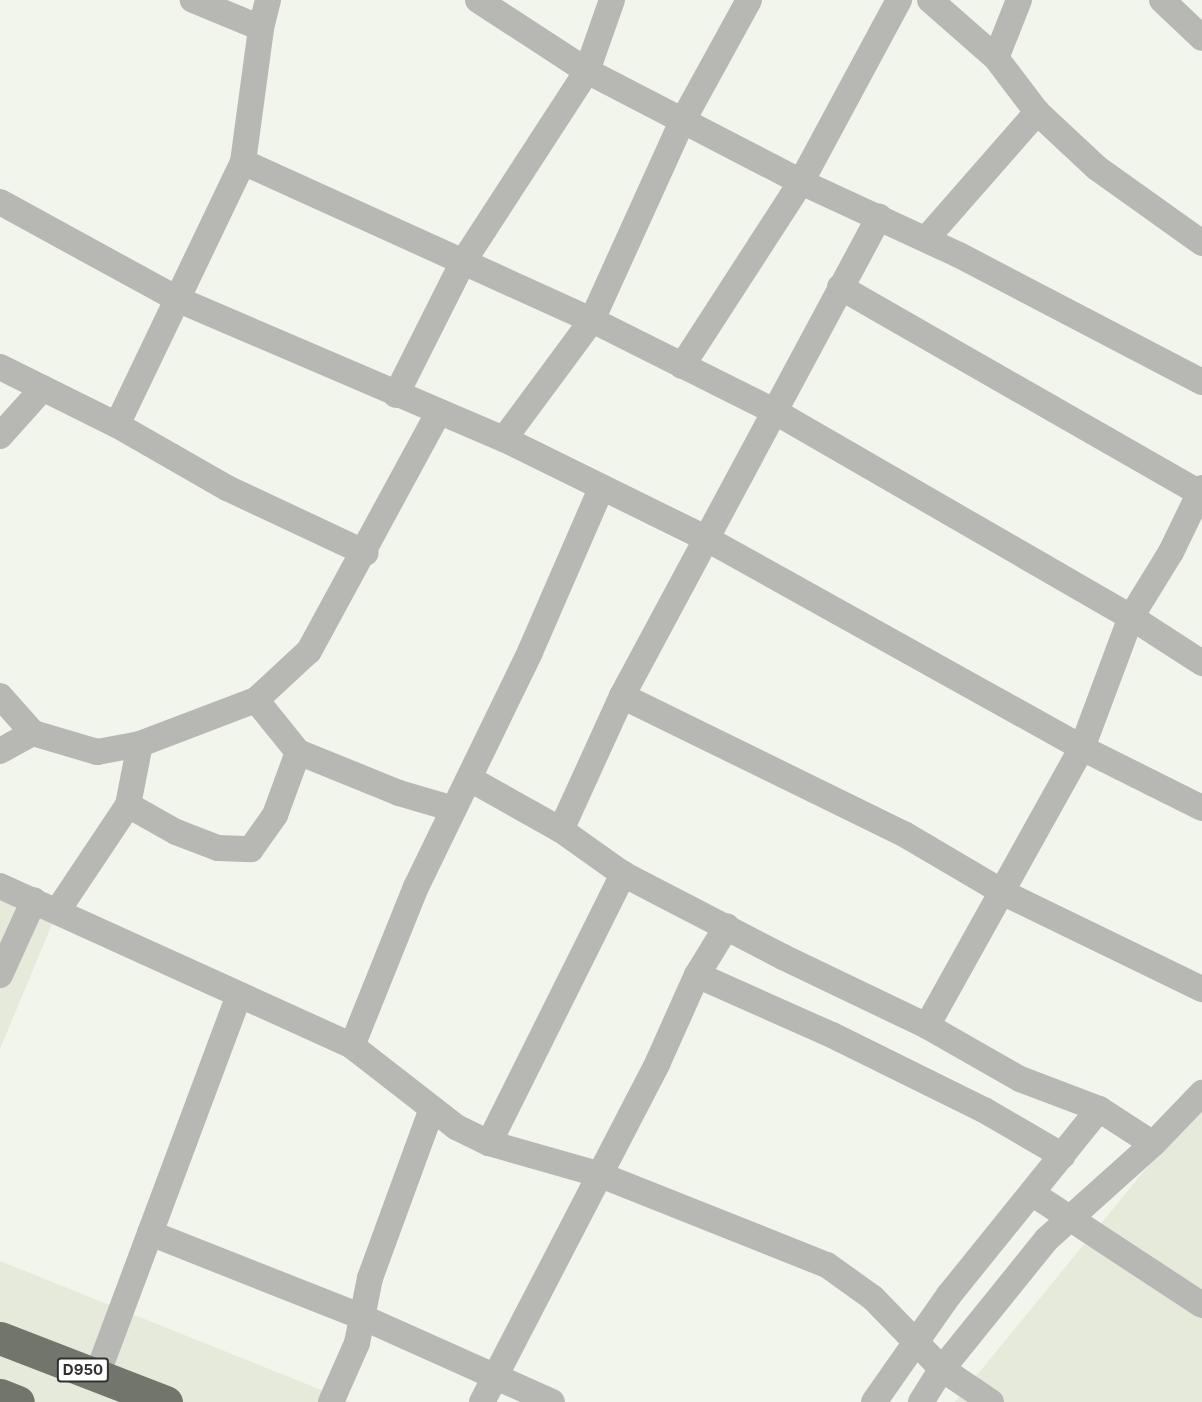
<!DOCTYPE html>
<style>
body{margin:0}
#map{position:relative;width:1202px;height:1402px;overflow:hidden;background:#f2f5eb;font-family:Inter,sans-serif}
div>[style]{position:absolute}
.built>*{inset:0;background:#e5eada}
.minor>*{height:26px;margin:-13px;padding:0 13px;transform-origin:13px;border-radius:13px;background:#b7b8b4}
.highway>*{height:33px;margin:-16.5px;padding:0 16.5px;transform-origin:16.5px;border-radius:16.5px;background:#72756c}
span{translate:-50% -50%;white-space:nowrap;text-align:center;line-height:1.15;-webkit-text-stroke:6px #fff;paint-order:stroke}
.shield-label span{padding:2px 4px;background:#fff;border:2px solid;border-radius:4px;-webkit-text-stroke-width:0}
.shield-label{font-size:15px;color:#31322f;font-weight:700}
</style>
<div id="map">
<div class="built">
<div style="clip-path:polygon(0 886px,58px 910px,0 1049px)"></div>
<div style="clip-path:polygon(1202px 1100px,1202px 1402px,955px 1402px)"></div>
<div style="clip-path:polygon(0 1261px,351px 1402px,0 1402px)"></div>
</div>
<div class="minor">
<div style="left:478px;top:0;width:130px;rotate:33.1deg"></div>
<div style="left:587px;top:71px;width:75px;rotate:-70.6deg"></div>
<div style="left:930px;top:0;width:88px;rotate:41.3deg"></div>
<div style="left:1019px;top:0;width:62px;rotate:111.6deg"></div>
<div style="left:996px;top:58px;width:68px;rotate:52.8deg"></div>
<div style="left:1037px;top:112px;width:82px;rotate:43deg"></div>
<div style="left:1097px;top:168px;width:129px;rotate:35.5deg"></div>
<div style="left:1162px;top:0;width:55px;rotate:43.5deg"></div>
<div style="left:261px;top:28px;width:29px;rotate:-76deg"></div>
<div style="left:243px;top:162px;width:383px;rotate:24.4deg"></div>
<div style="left:592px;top:320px;width:201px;rotate:26.6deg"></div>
<div style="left:772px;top:410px;width:414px;rotate:30deg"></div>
<div style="left:1131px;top:617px;width:85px;rotate:32.9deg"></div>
<div style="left:0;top:202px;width:204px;rotate:28.7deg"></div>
<div style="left:179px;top:300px;width:353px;rotate:23.2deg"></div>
<div style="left:504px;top:439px;width:226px;rotate:26.2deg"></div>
<div style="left:707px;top:539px;width:429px;rotate:29.1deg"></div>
<div style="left:1082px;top:748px;width:134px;rotate:26.6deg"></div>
<div style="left:926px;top:239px;width:169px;rotate:-48.8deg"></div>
<div style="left:840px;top:287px;width:415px;rotate:29.8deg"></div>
<div style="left:682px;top:366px;width:219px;rotate:-57.1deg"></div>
<div style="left:801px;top:182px;width:207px;rotate:-61.7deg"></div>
<div style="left:0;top:367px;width:131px;rotate:26.4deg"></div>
<div style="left:117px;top:425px;width:127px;rotate:29.8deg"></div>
<div style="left:227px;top:488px;width:153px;rotate:25.1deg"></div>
<div style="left:396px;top:395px;width:149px;rotate:-63.3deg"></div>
<div style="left:463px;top:262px;width:228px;rotate:-57deg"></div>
<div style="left:587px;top:71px;width:241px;rotate:27.4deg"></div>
<div style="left:801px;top:182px;width:174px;rotate:24.8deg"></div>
<div style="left:959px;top:255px;width:274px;rotate:27.6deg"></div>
<div style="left:117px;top:425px;width:292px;rotate:-64.4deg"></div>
<div style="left:243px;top:162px;width:135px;rotate:-82.3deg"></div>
<div style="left:261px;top:28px;width:74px;rotate:-157.6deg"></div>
<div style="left:0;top:436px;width:64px;rotate:-48.1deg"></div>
<div style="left:504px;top:439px;width:148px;rotate:-53.5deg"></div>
<div style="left:592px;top:320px;width:217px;rotate:-65.6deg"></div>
<div style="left:682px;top:122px;width:139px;rotate:-61.2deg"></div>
<div style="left:0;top:696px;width:50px;rotate:48.3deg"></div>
<div style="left:33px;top:733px;width:67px;rotate:16.5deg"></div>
<div style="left:97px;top:752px;width:44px;rotate:-10.5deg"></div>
<div style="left:140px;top:744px;width:124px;rotate:-20.8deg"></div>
<div style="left:256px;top:700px;width:72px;rotate:-42.8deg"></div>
<div style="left:309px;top:651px;width:271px;rotate:-61.5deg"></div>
<div style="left:622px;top:696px;width:544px;rotate:-61.78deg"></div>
<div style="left:256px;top:700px;width:67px;rotate:51.1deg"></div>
<div style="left:298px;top:752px;width:109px;rotate:22.1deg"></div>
<div style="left:399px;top:793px;width:57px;rotate:16.2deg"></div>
<div style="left:0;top:751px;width:38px;rotate:-29deg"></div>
<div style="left:470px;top:779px;width:104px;rotate:29.3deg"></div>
<div style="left:128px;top:805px;width:55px;rotate:29.4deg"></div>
<div style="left:176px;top:832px;width:45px;rotate:20.9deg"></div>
<div style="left:218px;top:848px;width:33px;rotate:2deg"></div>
<div style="left:251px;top:849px;width:42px;rotate:-54.8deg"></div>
<div style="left:275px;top:815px;width:67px;rotate:-69.9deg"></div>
<div style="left:623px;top:874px;width:180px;rotate:27.4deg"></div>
<div style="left:783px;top:957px;width:160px;rotate:25.6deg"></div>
<div style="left:927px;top:1026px;width:107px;rotate:29.7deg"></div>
<div style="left:1020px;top:1079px;width:85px;rotate:20.8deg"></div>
<div style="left:0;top:886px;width:387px;rotate:24.4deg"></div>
<div style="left:352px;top:1046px;width:132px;rotate:37.9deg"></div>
<div style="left:456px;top:1127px;width:37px;rotate:26deg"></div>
<div style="left:489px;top:1143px;width:113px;rotate:15.9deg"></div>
<div style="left:598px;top:1174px;width:246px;rotate:21.7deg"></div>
<div style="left:827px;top:1265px;width:57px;rotate:35.7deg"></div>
<div style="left:873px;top:1298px;width:99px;rotate:45.8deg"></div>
<div style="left:942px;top:1369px;width:59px;rotate:34deg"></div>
<div style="left:58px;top:910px;width:126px;rotate:-56.3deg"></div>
<div style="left:128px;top:805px;width:62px;rotate:-78.9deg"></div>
<div style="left:0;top:975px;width:82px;rotate:-65.6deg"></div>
<div style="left:697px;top:975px;width:148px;rotate:24deg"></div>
<div style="left:832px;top:1035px;width:169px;rotate:26.3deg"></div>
<div style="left:984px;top:1110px;width:91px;rotate:30.2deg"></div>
<div style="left:927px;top:1026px;width:318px;rotate:-60.9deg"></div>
<div style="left:1082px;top:748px;width:140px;rotate:-69.5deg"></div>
<div style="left:1131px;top:617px;width:76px;rotate:-58.4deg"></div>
<div style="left:1171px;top:552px;width:71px;rotate:-64.2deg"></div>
<div style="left:352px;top:1046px;width:171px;rotate:-68.1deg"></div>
<div style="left:416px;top:887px;width:261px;rotate:-64.1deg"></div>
<div style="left:530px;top:652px;width:178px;rotate:-66.5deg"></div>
<div style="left:489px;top:1143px;width:301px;rotate:-63.5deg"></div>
<div style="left:623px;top:874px;width:76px;rotate:-144.6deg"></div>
<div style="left:561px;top:830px;width:147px;rotate:-65.5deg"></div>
<div style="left:622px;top:696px;width:314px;rotate:26.1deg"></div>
<div style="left:904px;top:834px;width:116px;rotate:30.5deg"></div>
<div style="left:1004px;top:893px;width:220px;rotate:25.9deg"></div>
<div style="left:1033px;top:1194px;width:202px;rotate:33.3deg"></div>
<div style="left:150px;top:1233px;width:228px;rotate:21.6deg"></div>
<div style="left:362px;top:1317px;width:208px;rotate:24.1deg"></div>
<div style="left:97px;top:1375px;width:406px;rotate:-69.5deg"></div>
<div style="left:331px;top:1402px;width:64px;rotate:-66.2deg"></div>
<div style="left:357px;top:1343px;width:66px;rotate:-78.7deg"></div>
<div style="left:370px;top:1278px;width:180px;rotate:-69.9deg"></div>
<div style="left:482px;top:1402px;width:383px;rotate:-62.6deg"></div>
<div style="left:658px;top:1062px;width:95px;rotate:-65.9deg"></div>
<div style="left:697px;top:975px;width:57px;rotate:-58.5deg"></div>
<div style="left:874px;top:1402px;width:131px;rotate:-55deg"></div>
<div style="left:949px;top:1295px;width:239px;rotate:-51.1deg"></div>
<div style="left:1099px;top:1109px;width:64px;rotate:32.9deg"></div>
<div style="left:921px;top:1402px;width:39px;rotate:-58deg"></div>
<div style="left:942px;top:1369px;width:167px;rotate:-51.1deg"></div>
<div style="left:1047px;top:1239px;width:142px;rotate:-41.9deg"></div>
<div style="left:1153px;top:1144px;width:71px;rotate:-46.1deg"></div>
</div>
<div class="highway">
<div style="left:0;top:1338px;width:178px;rotate:21.1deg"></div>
<div style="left:0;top:1395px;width:19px;rotate:21deg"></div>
</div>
<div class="shield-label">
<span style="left:83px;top:1370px">D950</span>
</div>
</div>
